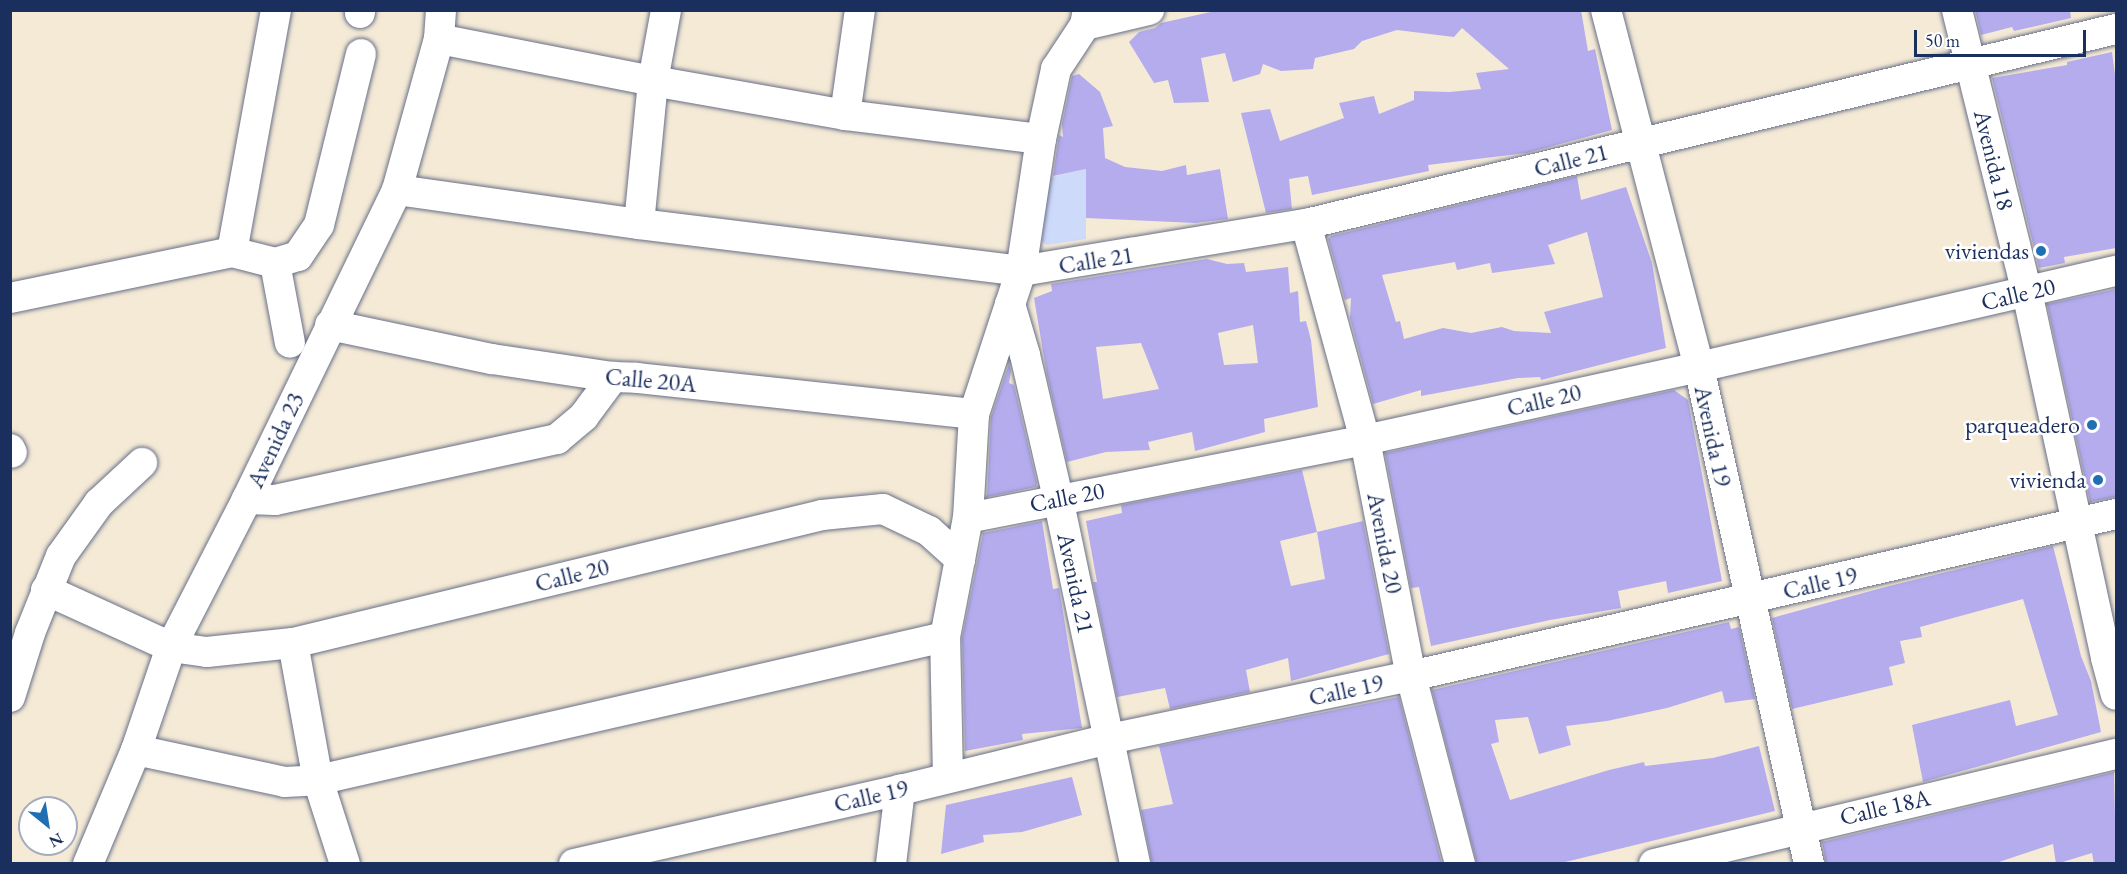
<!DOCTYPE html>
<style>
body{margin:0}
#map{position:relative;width:2127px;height:874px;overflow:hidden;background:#f5ead6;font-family:"EB Garamond",serif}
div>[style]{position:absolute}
.built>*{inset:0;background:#cedafa}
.building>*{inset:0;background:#b5acee}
.roads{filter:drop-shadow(0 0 2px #677088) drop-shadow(0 0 2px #677088)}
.minor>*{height:30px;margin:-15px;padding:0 15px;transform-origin:15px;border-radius:15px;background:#fff}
.dots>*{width:16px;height:16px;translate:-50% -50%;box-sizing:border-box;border:3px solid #fff;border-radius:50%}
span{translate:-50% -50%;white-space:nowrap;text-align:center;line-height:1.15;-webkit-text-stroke:5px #fff;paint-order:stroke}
.street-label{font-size:24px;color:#1b2f5e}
.poi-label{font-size:24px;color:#1b2f5e}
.right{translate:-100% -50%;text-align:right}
.frame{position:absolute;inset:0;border:12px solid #1b2f5e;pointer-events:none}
.north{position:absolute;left:18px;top:796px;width:60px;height:60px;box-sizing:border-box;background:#fff;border:2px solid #a4acbf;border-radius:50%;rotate:150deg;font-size:16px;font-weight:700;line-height:24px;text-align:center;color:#1b2f5e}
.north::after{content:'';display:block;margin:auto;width:21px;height:27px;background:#1f6fb2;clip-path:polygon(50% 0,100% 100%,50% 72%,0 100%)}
.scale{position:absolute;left:1914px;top:30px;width:172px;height:27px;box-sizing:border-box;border:3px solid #1b2f5e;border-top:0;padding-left:8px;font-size:18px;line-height:21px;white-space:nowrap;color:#1b2f5e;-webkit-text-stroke:4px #fff;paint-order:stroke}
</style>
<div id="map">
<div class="built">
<div style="clip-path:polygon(1086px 169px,1086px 239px,1047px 245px,1033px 234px,1039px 204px,1051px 177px)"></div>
</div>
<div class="building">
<div style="clip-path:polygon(1581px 10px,1588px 51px,1595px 49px,1612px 130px,1527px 153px,1428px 165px,1429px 171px,1312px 195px,1308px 176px,1289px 179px,1292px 209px,1266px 213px,1241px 113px,1270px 109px,1280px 141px,1344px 118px,1339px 103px,1374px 96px,1379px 114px,1414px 100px,1414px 91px,1449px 92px,1481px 89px,1476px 73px,1509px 69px,1462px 28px,1454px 37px,1397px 30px,1362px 41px,1354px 49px,1315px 58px,1313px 69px,1281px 71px,1263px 64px,1260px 74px,1233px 82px,1225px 53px,1201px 58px,1209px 102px,1174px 103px,1168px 80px,1154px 83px,1129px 42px,1139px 32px,1155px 28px,1161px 23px,1215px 11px)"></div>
<div style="clip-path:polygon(1975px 10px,2070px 10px,2071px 18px,2014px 31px,2012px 27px,1981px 35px)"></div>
<div style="clip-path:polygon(2112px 52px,2116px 82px,2116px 248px,2064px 257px,2065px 263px,2039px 268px,1992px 78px,2067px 65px,2067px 62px)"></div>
<div style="clip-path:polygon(1079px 74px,1100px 92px,1113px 126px,1103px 128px,1105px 158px,1125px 167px,1162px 171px,1186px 165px,1187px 175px,1220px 169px,1228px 219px,1195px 223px,1086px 218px,1086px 169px,1053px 176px,1059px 135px,1063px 137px,1062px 124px,1072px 76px)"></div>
<div style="clip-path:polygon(evenodd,1577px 176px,1581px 200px,1626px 187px,1652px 263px,1666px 348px,1541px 380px,1540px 377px,1518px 378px,1421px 396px,1421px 390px,1373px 404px,1350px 318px,1351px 298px,1345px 300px,1328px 239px,1331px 236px,1577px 176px,1587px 232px,1603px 297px,1544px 312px,1551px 333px,1514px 331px,1502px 327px,1471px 333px,1443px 328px,1404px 339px,1400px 321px,1396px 322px,1382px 275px,1455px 262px,1457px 270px,1490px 263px,1492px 273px,1555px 264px,1548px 245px,1587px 232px)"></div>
<div style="clip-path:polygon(evenodd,1207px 259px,1227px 264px,1244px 263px,1246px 272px,1288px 267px,1290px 293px,1298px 291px,1300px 322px,1306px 321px,1311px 340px,1318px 407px,1264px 419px,1265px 432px,1195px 451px,1192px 432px,1148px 442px,1150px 450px,1106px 452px,1067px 462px,1047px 375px,1034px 298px,1052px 291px,1051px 284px,1207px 259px,1253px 325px,1258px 363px,1224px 365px,1218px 333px,1253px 325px,1207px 259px,1141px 343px,1159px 389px,1103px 399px,1096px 347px,1141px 343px)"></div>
<div style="clip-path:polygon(2116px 289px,2116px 497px,2090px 502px,2047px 304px)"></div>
<div style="clip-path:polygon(1009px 364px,1011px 371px,1009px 383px,1014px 385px,1037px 483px,1036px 487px,987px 497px,991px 417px)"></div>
<div style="clip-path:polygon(1674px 390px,1688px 400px,1722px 581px,1668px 593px,1666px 581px,1618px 591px,1621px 608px,1550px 620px,1431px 646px,1419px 587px,1411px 588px,1385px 453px)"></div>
<div style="clip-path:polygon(evenodd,1302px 470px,1317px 532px,1363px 521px,1389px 654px,1291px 681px,1288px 658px,1246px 670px,1250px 692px,1170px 709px,1165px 688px,1117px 697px,1093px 582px,1097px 582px,1086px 521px,1122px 513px,1121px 505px,1302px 470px,1317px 532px,1325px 579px,1291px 586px,1280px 541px,1317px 532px)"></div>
<div style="clip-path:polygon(1042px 521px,1053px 589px,1059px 588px,1082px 728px,1022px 734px,1023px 740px,965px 751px,962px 638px,983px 533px)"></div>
<div style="clip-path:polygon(2053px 546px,2081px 656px,2091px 681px,2101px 732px,1923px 782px,1912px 725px,2010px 700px,2016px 726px,2058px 715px,2023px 599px,1920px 627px,1922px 637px,1900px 641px,1905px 663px,1889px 667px,1893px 685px,1792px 709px,1772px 618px,1889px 586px)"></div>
<div style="clip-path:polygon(1729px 622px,1731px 629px,1739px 627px,1755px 699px,1725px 703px,1722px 691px,1667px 708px,1607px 721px,1566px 726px,1571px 745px,1539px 754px,1528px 717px,1495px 720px,1499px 742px,1491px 744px,1510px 800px,1609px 770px,1644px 762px,1645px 766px,1713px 758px,1759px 746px,1775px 811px,1557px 864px,1477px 864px,1432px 690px)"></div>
<div style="clip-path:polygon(1399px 697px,1442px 864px,1152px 864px,1141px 810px,1173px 804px,1159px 746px)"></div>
<div style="clip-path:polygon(2114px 772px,2116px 864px,2094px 864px,2092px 853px,2056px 864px,2053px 844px,1993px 864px,1826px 864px,1822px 842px)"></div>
<div style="clip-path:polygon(1072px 777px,1082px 815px,1022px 832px,983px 835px,984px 842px,941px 854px,946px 805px)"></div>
</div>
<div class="roads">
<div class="minor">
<div style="left:1606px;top:10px;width:369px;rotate:75.4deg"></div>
<div style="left:1699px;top:367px;width:509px;rotate:77.52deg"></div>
<div style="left:1957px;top:10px;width:291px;rotate:76.1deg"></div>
<div style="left:2027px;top:292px;width:374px;rotate:77.8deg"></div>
<div style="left:2106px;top:658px;width:38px;rotate:75deg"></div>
<div style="left:360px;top:13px;width:3px;rotate:-90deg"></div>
<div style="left:1085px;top:25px;width:66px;rotate:-13.2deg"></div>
<div style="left:439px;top:39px;width:218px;rotate:11.1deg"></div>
<div style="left:653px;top:81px;width:195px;rotate:10deg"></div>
<div style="left:845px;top:115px;width:197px;rotate:7deg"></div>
<div style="left:845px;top:115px;width:106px;rotate:-81.9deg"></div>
<div style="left:397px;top:190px;width:244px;rotate:8deg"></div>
<div style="left:639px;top:224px;width:385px;rotate:7deg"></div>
<div style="left:1021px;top:271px;width:289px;rotate:-9.4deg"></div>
<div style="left:1306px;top:224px;width:833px;rotate:-13.54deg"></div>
<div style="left:639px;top:224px;width:144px;rotate:-84.4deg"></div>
<div style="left:653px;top:81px;width:72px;rotate:-79.6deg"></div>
<div style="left:1306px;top:224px;width:224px;rotate:74.7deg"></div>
<div style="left:1365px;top:440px;width:240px;rotate:79deg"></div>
<div style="left:1411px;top:676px;width:194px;rotate:75.4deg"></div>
<div style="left:232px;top:252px;width:246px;rotate:-79.7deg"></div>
<div style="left:275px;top:263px;width:81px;rotate:79.4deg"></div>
<div style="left:10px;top:298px;width:227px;rotate:-11.7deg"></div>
<div style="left:232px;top:252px;width:44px;rotate:14.3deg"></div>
<div style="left:275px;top:263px;width:24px;rotate:-17deg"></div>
<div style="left:298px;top:256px;width:37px;rotate:-56deg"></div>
<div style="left:319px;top:225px;width:176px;rotate:-76.2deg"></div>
<div style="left:1010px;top:304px;width:53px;rotate:73.6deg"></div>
<div style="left:1025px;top:355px;width:147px;rotate:77deg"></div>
<div style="left:1058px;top:498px;width:374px;rotate:78.1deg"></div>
<div style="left:330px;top:325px;width:166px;rotate:11.9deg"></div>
<div style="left:492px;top:359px;width:122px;rotate:8.5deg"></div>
<div style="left:613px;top:377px;width:24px;rotate:2deg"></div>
<div style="left:637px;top:378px;width:339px;rotate:6.1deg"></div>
<div style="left:10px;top:449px;width:4px;rotate:63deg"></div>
<div style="left:247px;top:499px;width:28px;rotate:2deg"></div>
<div style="left:275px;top:500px;width:289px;rotate:-12.2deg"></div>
<div style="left:557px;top:439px;width:35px;rotate:-40deg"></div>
<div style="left:584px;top:416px;width:49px;rotate:-53.4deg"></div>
<div style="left:968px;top:518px;width:405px;rotate:-11.1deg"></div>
<div style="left:1365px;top:440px;width:342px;rotate:-12.3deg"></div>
<div style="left:1699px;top:367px;width:428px;rotate:-13deg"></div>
<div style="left:46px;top:590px;width:137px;rotate:24.5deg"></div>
<div style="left:171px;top:647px;width:36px;rotate:8deg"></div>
<div style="left:207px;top:652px;width:86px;rotate:-6deg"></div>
<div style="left:293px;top:643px;width:544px;rotate:-13.6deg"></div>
<div style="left:822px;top:515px;width:61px;rotate:-5.6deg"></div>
<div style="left:883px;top:509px;width:51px;rotate:25.6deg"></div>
<div style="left:929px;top:531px;width:42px;rotate:42.1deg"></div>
<div style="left:293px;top:643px;width:139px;rotate:79.7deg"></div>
<div style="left:318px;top:780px;width:88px;rotate:72.2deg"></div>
<div style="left:10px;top:697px;width:67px;rotate:-72.6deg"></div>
<div style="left:30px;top:633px;width:83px;rotate:-68.1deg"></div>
<div style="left:61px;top:556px;width:65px;rotate:-54.4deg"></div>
<div style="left:99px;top:503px;width:59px;rotate:-42.9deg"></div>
<div style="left:136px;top:750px;width:152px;rotate:12.1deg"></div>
<div style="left:285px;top:782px;width:33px;rotate:-3deg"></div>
<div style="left:318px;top:780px;width:643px;rotate:-12.85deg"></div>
<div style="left:948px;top:777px;width:140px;rotate:-91.2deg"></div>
<div style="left:945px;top:637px;width:121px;rotate:-79.1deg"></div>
<div style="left:968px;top:518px;width:104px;rotate:-86.7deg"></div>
<div style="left:974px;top:414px;width:151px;rotate:-71.8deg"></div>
<div style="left:1021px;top:271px;width:134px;rotate:-81.4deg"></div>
<div style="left:1041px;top:139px;width:72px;rotate:-77.9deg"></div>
<div style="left:1056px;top:69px;width:53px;rotate:-56.6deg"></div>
<div style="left:1085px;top:25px;width:15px;rotate:-79deg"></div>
<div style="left:88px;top:864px;width:124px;rotate:-67.2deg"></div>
<div style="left:136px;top:750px;width:109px;rotate:-71.2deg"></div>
<div style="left:171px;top:647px;width:166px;rotate:-62.8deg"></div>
<div style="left:247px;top:499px;width:343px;rotate:-64.1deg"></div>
<div style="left:397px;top:190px;width:157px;rotate:-74.5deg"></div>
<div style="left:439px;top:39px;width:29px;rotate:-86deg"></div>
<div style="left:574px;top:864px;width:334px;rotate:-12.8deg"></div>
<div style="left:900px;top:790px;width:215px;rotate:-13.7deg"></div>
<div style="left:1109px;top:739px;width:309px;rotate:-11.8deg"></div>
<div style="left:1411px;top:676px;width:723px;rotate:-12.94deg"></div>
<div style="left:891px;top:864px;width:75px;rotate:-83.1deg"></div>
<div style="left:1654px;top:864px;width:475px;rotate:-13.4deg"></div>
</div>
</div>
<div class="dots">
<div style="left:2041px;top:251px;background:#1f6fb2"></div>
<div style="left:2092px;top:425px;background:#1f6fb2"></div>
<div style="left:2098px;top:480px;background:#1f6fb2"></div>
</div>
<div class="street-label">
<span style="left:1571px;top:160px;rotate:-14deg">Calle 21</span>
<span style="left:1994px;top:160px;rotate:76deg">Avenida 18</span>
<span style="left:1096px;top:260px;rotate:-9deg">Calle 21</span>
<span style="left:2018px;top:294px;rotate:-13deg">Calle 20</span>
<span style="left:651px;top:380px;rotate:5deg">Calle 20A</span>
<span style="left:1544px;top:400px;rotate:-13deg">Calle 20</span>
<span style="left:1713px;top:436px;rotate:78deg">Avenida 19</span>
<span style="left:275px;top:440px;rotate:-65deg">Avenida 23</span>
<span style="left:1067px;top:497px;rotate:-11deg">Calle 20</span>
<span style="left:1385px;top:543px;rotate:79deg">Avenida 20</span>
<span style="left:572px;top:575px;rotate:-14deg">Calle 20</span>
<span style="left:1076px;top:583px;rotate:78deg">Avenida 21</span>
<span style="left:1820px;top:583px;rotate:-13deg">Calle 19</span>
<span style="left:1346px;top:690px;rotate:-12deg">Calle 19</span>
<span style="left:871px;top:796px;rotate:-13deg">Calle 19</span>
<span style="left:1885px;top:807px;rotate:-13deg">Calle 18A</span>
</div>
<div class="poi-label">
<span class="right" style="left:2029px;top:251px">viviendas</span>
<span class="right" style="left:2080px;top:425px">parqueadero</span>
<span class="right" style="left:2086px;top:480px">vivienda</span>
</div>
<div class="frame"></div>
<div class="north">N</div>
<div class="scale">50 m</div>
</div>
